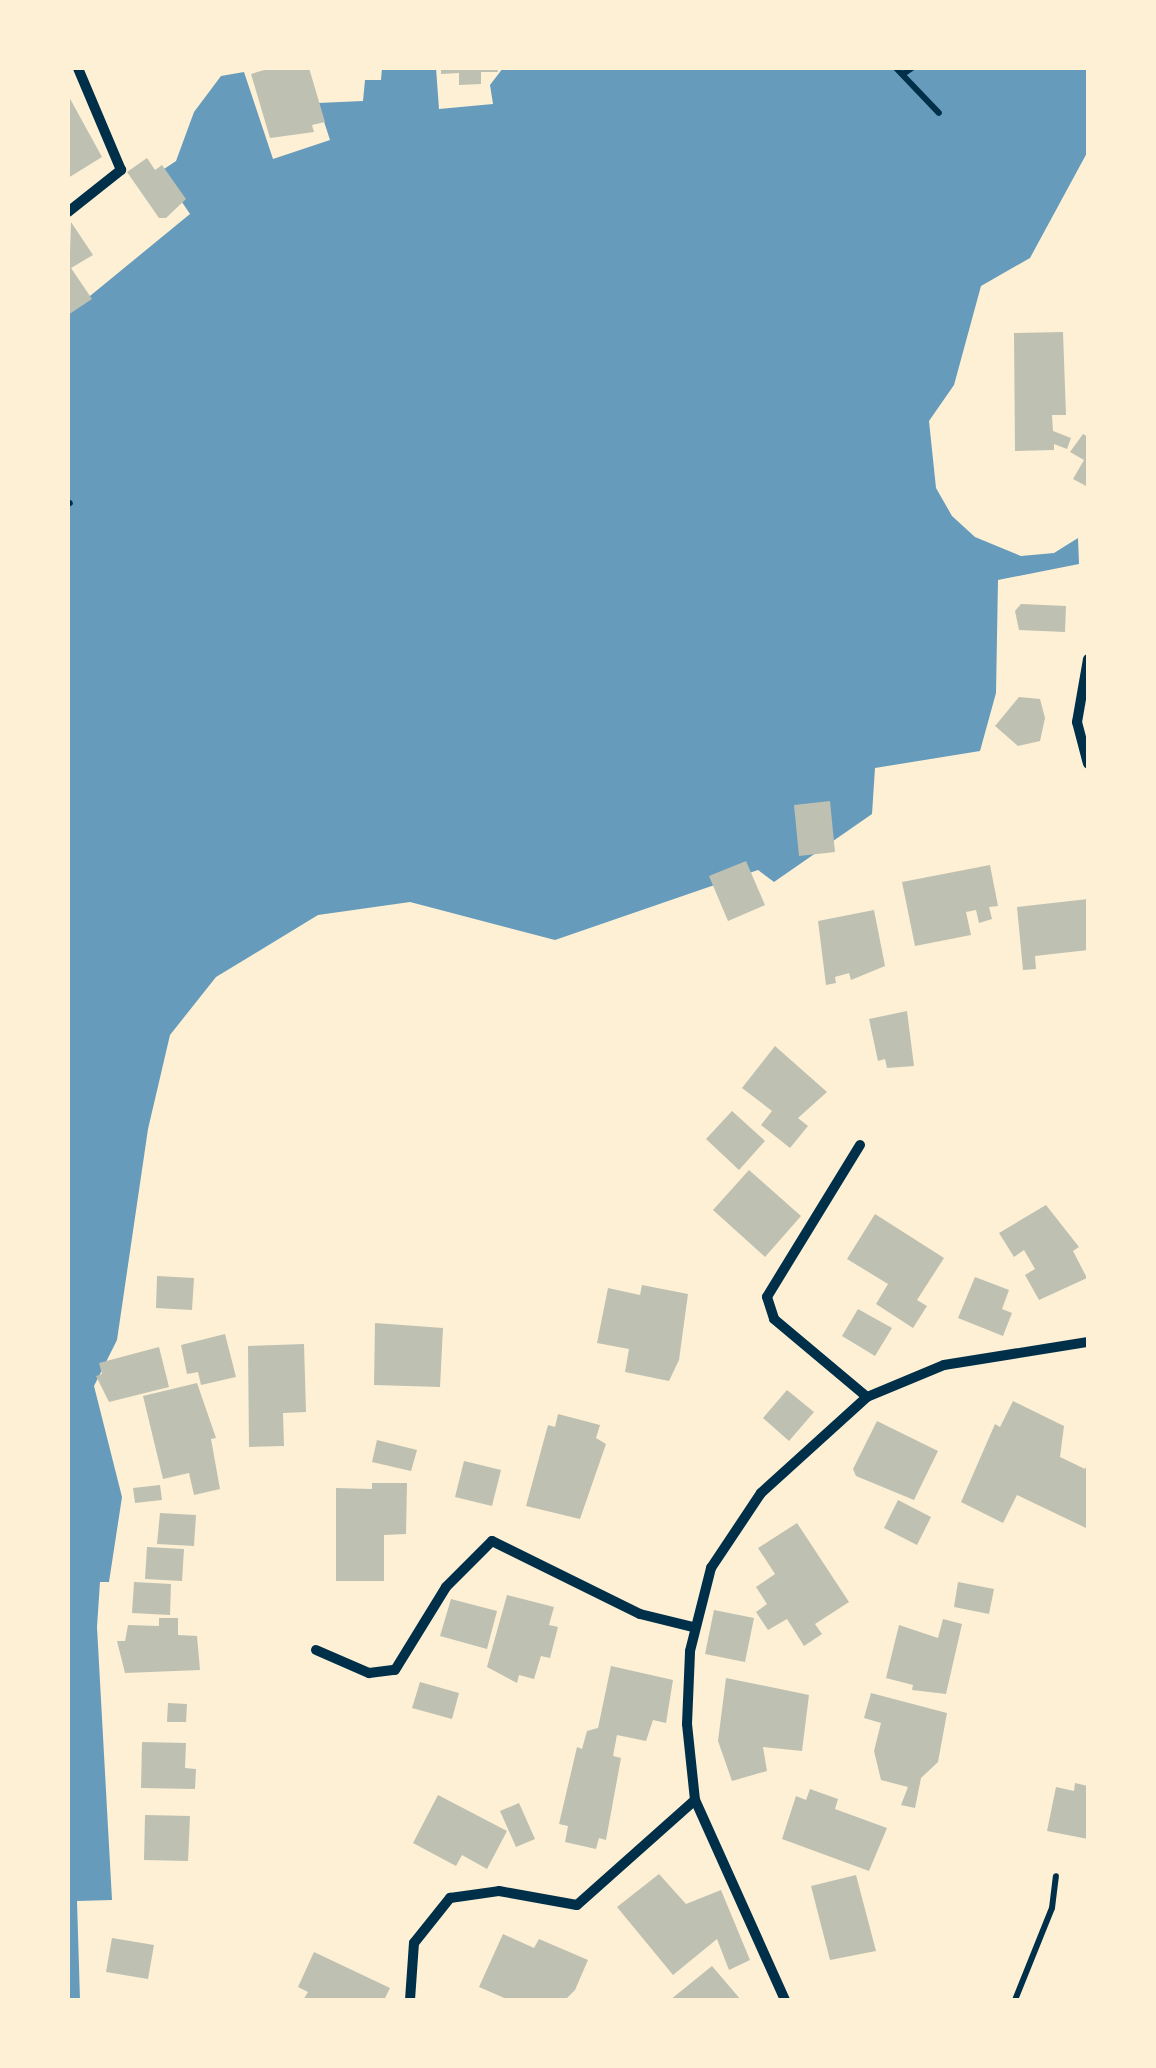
<!DOCTYPE html>
<style>
body{margin:0}
#map{position:relative;width:1156px;height:2068px;overflow:hidden;background:#fdf0d5;font-family:"Playfair Display",serif}
div>[style]{position:absolute}
.water>*{inset:0;background:#669bbc}
.building>*{inset:0;background:#bec0b2}
.path>*{height:6px;margin:-3px;padding:0 3px;transform-origin:3px;border-radius:3px;background:#003049}
.minor>*{height:10px;margin:-5px;padding:0 5px;transform-origin:5px;border-radius:5px;background:#003049}
span{translate:-50% -50%;white-space:nowrap;text-align:center;line-height:1.15;-webkit-text-stroke:8px #fdf0d5;paint-order:stroke}
.frame{position:absolute;inset:0;border:70px solid #fdf0d5;pointer-events:none}
</style>
<div id="map">
<div class="water">
<div style="clip-path:polygon(382px 68px,436px 68px,439px 109px,493px 104px,490px 85px,503px 68px,1088px 68px,1088px 151px,1030px 258px,981px 286px,954px 385px,929px 421px,936px 488px,952px 516px,975px 537px,1021px 556px,1054px 553px,1078px 538px,1079px 564px,998px 580px,996px 693px,980px 751px,875px 768px,872px 814px,774px 882px,758px 870px,555px 940px,410px 902px,318px 915px,216px 977px,170px 1035px,148px 1129px,117px 1340px,94px 1386px,122px 1497px,109px 1582px,100px 1582px,97px 1627px,112px 1900px,77px 1901px,80px 2000px,68px 2000px,68px 314px,190px 214px,161px 171px,176px 161px,194px 112px,221px 76px,244px 72px,273px 159px,330px 140px,318px 103px,363px 101px,365px 80px,381px 80px)"></div>
</div>
<div class="building">
<div style="clip-path:polygon(271px 68px,309px 68px,325px 122px,312px 125px,314px 132px,270px 138px,251px 74px)"></div>
<div style="clip-path:polygon(441px 68px,497px 68px,498px 72px,481px 72px,481px 84px,459px 85px,459px 73px,441px 74px)"></div>
<div style="clip-path:polygon(68px 95px,102px 157px,68px 178px)"></div>
<div style="clip-path:polygon(147px 158px,155px 170px,162px 165px,186px 199px,166px 218px,159px 218px,127px 172px)"></div>
<div style="clip-path:polygon(71px 222px,93px 255px,71px 268px,92px 299px,68px 315px)"></div>
<div style="clip-path:polygon(1063px 332px,1066px 415px,1052px 415px,1053px 431px,1071px 438px,1067px 449px,1054px 444px,1054px 450px,1015px 451px,1014px 333px)"></div>
<div style="clip-path:polygon(1083px 434px,1088px 437px,1088px 487px,1073px 479px,1084px 460px,1070px 452px)"></div>
<div style="clip-path:polygon(1021px 604px,1066px 606px,1065px 632px,1019px 630px,1015px 611px)"></div>
<div style="clip-path:polygon(1019px 697px,1040px 699px,1045px 718px,1040px 741px,1018px 746px,995px 726px)"></div>
<div style="clip-path:polygon(830px 801px,835px 852px,799px 856px,794px 805px)"></div>
<div style="clip-path:polygon(746px 861px,765px 905px,728px 921px,709px 876px)"></div>
<div style="clip-path:polygon(990px 865px,998px 906px,989px 907px,992px 919px,979px 923px,976px 910px,966px 912px,971px 935px,915px 946px,902px 882px)"></div>
<div style="clip-path:polygon(1088px 899px,1088px 950px,1035px 956px,1036px 969px,1023px 970px,1017px 907px)"></div>
<div style="clip-path:polygon(874px 910px,885px 966px,851px 980px,849px 973px,835px 977px,836px 983px,826px 985px,818px 921px)"></div>
<div style="clip-path:polygon(907px 1011px,914px 1066px,887px 1068px,885px 1059px,878px 1061px,869px 1019px)"></div>
<div style="clip-path:polygon(775px 1046px,827px 1092px,798px 1118px,808px 1126px,790px 1148px,761px 1125px,772px 1111px,742px 1088px)"></div>
<div style="clip-path:polygon(732px 1111px,765px 1141px,739px 1170px,706px 1139px)"></div>
<div style="clip-path:polygon(749px 1170px,801px 1216px,765px 1257px,713px 1210px)"></div>
<div style="clip-path:polygon(1046px 1205px,1079px 1247px,1073px 1251px,1087px 1278px,1039px 1300px,1025px 1275px,1035px 1269px,1024px 1250px,1014px 1257px,999px 1233px)"></div>
<div style="clip-path:polygon(875px 1214px,944px 1258px,917px 1300px,927px 1306px,913px 1328px,876px 1304px,888px 1284px,847px 1259px)"></div>
<div style="clip-path:polygon(157px 1276px,194px 1278px,192px 1310px,156px 1308px)"></div>
<div style="clip-path:polygon(975px 1277px,1009px 1290px,1002px 1309px,1012px 1313px,1003px 1336px,958px 1318px)"></div>
<div style="clip-path:polygon(642px 1285px,688px 1294px,679px 1360px,669px 1381px,625px 1372px,629px 1349px,597px 1343px,608px 1288px,640px 1295px)"></div>
<div style="clip-path:polygon(858px 1309px,892px 1328px,875px 1356px,842px 1336px)"></div>
<div style="clip-path:polygon(375px 1323px,443px 1328px,440px 1387px,374px 1385px)"></div>
<div style="clip-path:polygon(225px 1334px,236px 1377px,201px 1385px,198px 1372px,187px 1374px,181px 1345px)"></div>
<div style="clip-path:polygon(304px 1344px,306px 1412px,283px 1413px,284px 1446px,249px 1447px,248px 1346px)"></div>
<div style="clip-path:polygon(159px 1347px,169px 1387px,109px 1402px,96px 1376px,102px 1374px,99px 1363px)"></div>
<div style="clip-path:polygon(197px 1383px,216px 1438px,211px 1439px,220px 1489px,194px 1495px,189px 1473px,163px 1479px,143px 1396px)"></div>
<div style="clip-path:polygon(787px 1390px,814px 1412px,789px 1441px,763px 1418px)"></div>
<div style="clip-path:polygon(1013px 1401px,1064px 1426px,1060px 1457px,1085px 1469px,1088px 1462px,1086px 1528px,1017px 1495px,1003px 1523px,961px 1502px,995px 1424px,1000px 1427px)"></div>
<div style="clip-path:polygon(558px 1414px,600px 1425px,596px 1438px,606px 1444px,580px 1519px,526px 1506px,548px 1425px,555px 1427px)"></div>
<div style="clip-path:polygon(877px 1421px,938px 1451px,914px 1500px,856px 1476px,853px 1469px)"></div>
<div style="clip-path:polygon(377px 1440px,417px 1450px,411px 1471px,372px 1462px)"></div>
<div style="clip-path:polygon(464px 1461px,501px 1470px,492px 1506px,455px 1497px)"></div>
<div style="clip-path:polygon(372px 1483px,407px 1483px,406px 1534px,384px 1535px,384px 1581px,336px 1581px,336px 1488px,372px 1489px)"></div>
<div style="clip-path:polygon(160px 1485px,162px 1500px,135px 1503px,133px 1488px)"></div>
<div style="clip-path:polygon(898px 1500px,931px 1517px,917px 1545px,884px 1528px)"></div>
<div style="clip-path:polygon(160px 1513px,196px 1515px,194px 1546px,157px 1544px)"></div>
<div style="clip-path:polygon(797px 1523px,849px 1602px,815px 1624px,822px 1634px,804px 1646px,787px 1619px,768px 1630px,756px 1612px,767px 1604px,756px 1587px,775px 1574px,758px 1548px)"></div>
<div style="clip-path:polygon(147px 1547px,184px 1549px,182px 1581px,145px 1579px)"></div>
<div style="clip-path:polygon(134px 1582px,171px 1584px,170px 1615px,132px 1613px)"></div>
<div style="clip-path:polygon(958px 1582px,994px 1589px,989px 1614px,954px 1607px)"></div>
<div style="clip-path:polygon(507px 1595px,554px 1607px,549px 1625px,558px 1627px,550px 1658px,541px 1656px,534px 1679px,519px 1675px,517px 1683px,487px 1667px)"></div>
<div style="clip-path:polygon(451px 1599px,497px 1611px,487px 1649px,440px 1636px)"></div>
<div style="clip-path:polygon(714px 1610px,754px 1618px,745px 1662px,705px 1654px)"></div>
<div style="clip-path:polygon(159px 1618px,178px 1618px,178px 1635px,197px 1636px,200px 1670px,125px 1673px,117px 1641px,125px 1641px,128px 1625px,159px 1626px)"></div>
<div style="clip-path:polygon(943px 1619px,962px 1624px,946px 1694px,912px 1690px,913px 1685px,886px 1678px,899px 1625px,938px 1638px)"></div>
<div style="clip-path:polygon(611px 1666px,673px 1680px,666px 1723px,653px 1720px,646px 1741px,617px 1735px,613px 1756px,621px 1758px,606px 1840px,599px 1838px,596px 1849px,565px 1842px,568px 1826px,559px 1824px,577px 1747px,582px 1749px,587px 1731px,598px 1728px)"></div>
<div style="clip-path:polygon(726px 1678px,809px 1695px,802px 1751px,763px 1747px,767px 1771px,732px 1781px,718px 1741px)"></div>
<div style="clip-path:polygon(420px 1682px,459px 1693px,452px 1719px,412px 1708px)"></div>
<div style="clip-path:polygon(871px 1693px,947px 1713px,938px 1762px,921px 1778px,915px 1808px,901px 1805px,908px 1787px,881px 1780px,874px 1751px,881px 1723px,864px 1718px)"></div>
<div style="clip-path:polygon(168px 1703px,187px 1704px,186px 1722px,167px 1722px)"></div>
<div style="clip-path:polygon(142px 1742px,186px 1743px,185px 1768px,196px 1769px,195px 1789px,141px 1788px)"></div>
<div style="clip-path:polygon(1075px 1783px,1088px 1786px,1088px 1839px,1047px 1831px,1056px 1787px,1074px 1791px)"></div>
<div style="clip-path:polygon(810px 1789px,838px 1799px,835px 1809px,887px 1828px,869px 1871px,782px 1839px,796px 1796px,806px 1800px)"></div>
<div style="clip-path:polygon(438px 1795px,507px 1831px,487px 1869px,462px 1855px,456px 1866px,413px 1843px)"></div>
<div style="clip-path:polygon(519px 1803px,535px 1839px,516px 1847px,500px 1811px)"></div>
<div style="clip-path:polygon(145px 1815px,190px 1816px,188px 1861px,144px 1860px)"></div>
<div style="clip-path:polygon(659px 1874px,686px 1904px,721px 1890px,750px 1960px,729px 1970px,717px 1939px,673px 1975px,617px 1907px)"></div>
<div style="clip-path:polygon(856px 1875px,876px 1951px,830px 1960px,811px 1886px)"></div>
<div style="clip-path:polygon(503px 1934px,534px 1948px,539px 1939px,588px 1960px,575px 1990px,565px 2000px,509px 2000px,479px 1987px)"></div>
<div style="clip-path:polygon(112px 1938px,154px 1945px,148px 1979px,106px 1972px)"></div>
<div style="clip-path:polygon(314px 1952px,390px 1988px,384px 2000px,303px 2000px,308px 1992px,298px 1987px)"></div>
<div style="clip-path:polygon(712px 1966px,741px 2000px,670px 2000px)"></div>
</div>
<div class="path">
<div style="left:896px;top:68px;width:62px;rotate:46.3deg"></div>
<div style="left:903px;top:74px;width:11px;rotate:-34deg"></div>
<div style="left:68px;top:504px;width:2px;rotate:-27deg"></div>
<div style="left:1015px;top:2000px;width:99px;rotate:-68.1deg"></div>
<div style="left:1052px;top:1908px;width:32px;rotate:-83deg"></div>
</div>
<div class="minor">
<div style="left:68px;top:212px;width:68px;rotate:-38.4deg"></div>
<div style="left:121px;top:170px;width:111px;rotate:-112.9deg"></div>
<div style="left:1088px;top:659px;width:64px;rotate:99.9deg"></div>
<div style="left:1077px;top:722px;width:43px;rotate:75.3deg"></div>
<div style="left:860px;top:1145px;width:178px;rotate:121.5deg"></div>
<div style="left:767px;top:1297px;width:23px;rotate:72deg"></div>
<div style="left:774px;top:1319px;width:121px;rotate:40deg"></div>
<div style="left:316px;top:1650px;width:58px;rotate:23.5deg"></div>
<div style="left:369px;top:1673px;width:26px;rotate:-7deg"></div>
<div style="left:395px;top:1670px;width:97px;rotate:-58.4deg"></div>
<div style="left:446px;top:1587px;width:65px;rotate:-45deg"></div>
<div style="left:492px;top:1541px;width:165px;rotate:26.3deg"></div>
<div style="left:640px;top:1614px;width:55px;rotate:13.8deg"></div>
<div style="left:410px;top:2000px;width:57px;rotate:-86deg"></div>
<div style="left:414px;top:1943px;width:58px;rotate:-51.3deg"></div>
<div style="left:450px;top:1898px;width:49px;rotate:-8.1deg"></div>
<div style="left:499px;top:1891px;width:79px;rotate:10.2deg"></div>
<div style="left:577px;top:1905px;width:158px;rotate:-41.7deg"></div>
<div style="left:785px;top:2000px;width:219px;rotate:-114.2deg"></div>
<div style="left:695px;top:1800px;width:76px;rotate:-96deg"></div>
<div style="left:687px;top:1724px;width:73px;rotate:-87.6deg"></div>
<div style="left:690px;top:1651px;width:86px;rotate:-75.8deg"></div>
<div style="left:711px;top:1568px;width:90px;rotate:-56.3deg"></div>
<div style="left:761px;top:1493px;width:143px;rotate:-42.2deg"></div>
<div style="left:867px;top:1397px;width:83px;rotate:-22.6deg"></div>
<div style="left:944px;top:1365px;width:146px;rotate:-9.1deg"></div>
</div>
<div class="frame"></div>
</div>
